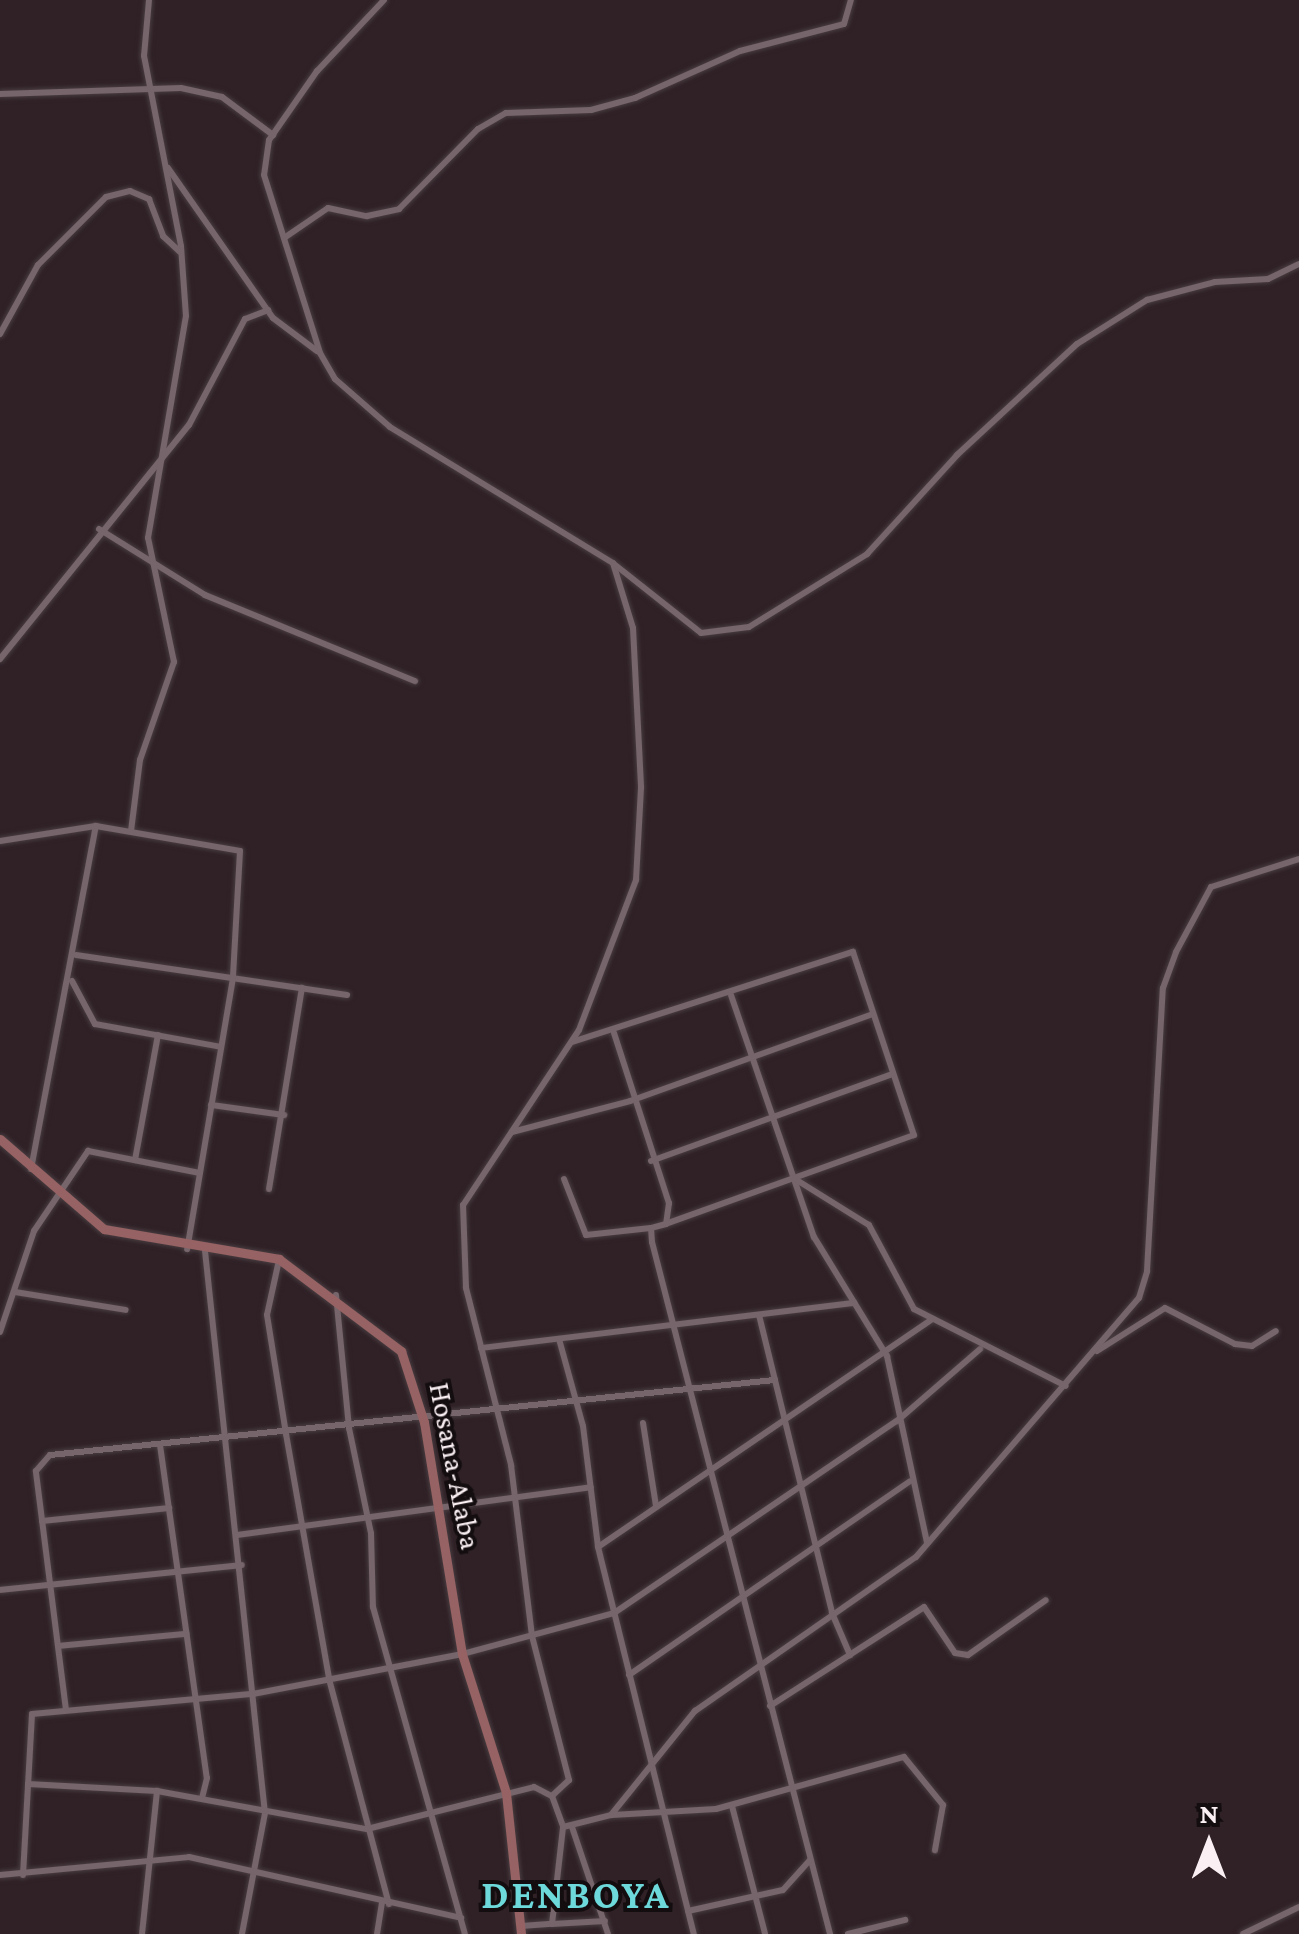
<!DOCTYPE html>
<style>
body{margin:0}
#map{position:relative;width:1299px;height:1934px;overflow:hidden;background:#2f2126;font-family:"Crimson Pro",serif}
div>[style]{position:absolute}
.roads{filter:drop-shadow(0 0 2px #493d41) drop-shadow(0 0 2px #493d41)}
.minor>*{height:6px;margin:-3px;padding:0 3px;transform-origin:3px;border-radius:3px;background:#76656b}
.secondary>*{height:9px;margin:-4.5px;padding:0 4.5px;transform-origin:4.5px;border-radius:4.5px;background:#966263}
span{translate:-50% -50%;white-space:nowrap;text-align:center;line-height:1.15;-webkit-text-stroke:8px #130d0f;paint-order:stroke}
.street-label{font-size:30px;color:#faf0f4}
.district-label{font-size:40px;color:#6dd9da;font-weight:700;letter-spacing:2.5px}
.north{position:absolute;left:1159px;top:1794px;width:100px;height:100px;-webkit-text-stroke:8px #130d0f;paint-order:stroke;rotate:0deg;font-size:28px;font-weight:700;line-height:40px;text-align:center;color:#faf0f4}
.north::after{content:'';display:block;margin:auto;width:35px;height:45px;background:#faf0f4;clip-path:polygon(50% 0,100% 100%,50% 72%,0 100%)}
</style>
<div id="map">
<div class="roads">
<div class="minor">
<div style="left:384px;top:0;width:98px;rotate:133.3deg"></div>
<div style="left:317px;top:71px;width:84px;rotate:124.8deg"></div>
<div style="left:269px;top:140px;width:35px;rotate:98deg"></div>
<div style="left:264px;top:175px;width:187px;rotate:72.5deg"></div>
<div style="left:320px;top:353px;width:30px;rotate:60deg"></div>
<div style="left:335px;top:379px;width:73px;rotate:41.1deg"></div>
<div style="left:390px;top:427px;width:261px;rotate:31.4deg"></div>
<div style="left:613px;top:563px;width:68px;rotate:72.9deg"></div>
<div style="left:633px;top:628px;width:160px;rotate:87.1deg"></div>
<div style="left:641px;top:788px;width:92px;rotate:93.1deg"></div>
<div style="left:636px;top:880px;width:160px;rotate:110.8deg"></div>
<div style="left:579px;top:1030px;width:210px;rotate:123.5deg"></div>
<div style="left:463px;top:1205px;width:83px;rotate:87.9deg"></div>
<div style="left:466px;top:1288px;width:183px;rotate:75.7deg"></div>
<div style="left:511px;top:1465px;width:172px;rotate:83deg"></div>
<div style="left:532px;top:1636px;width:149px;rotate:75.6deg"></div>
<div style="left:569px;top:1780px;width:23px;rotate:137deg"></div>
<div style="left:0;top:94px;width:181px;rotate:-1.9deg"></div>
<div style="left:181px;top:88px;width:42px;rotate:12.4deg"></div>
<div style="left:222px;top:97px;width:64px;rotate:36.7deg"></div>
<div style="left:168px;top:168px;width:183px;rotate:55deg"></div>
<div style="left:273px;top:318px;width:55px;rotate:36.9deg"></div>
<div style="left:284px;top:238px;width:53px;rotate:-34.3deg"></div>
<div style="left:328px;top:208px;width:40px;rotate:12deg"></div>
<div style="left:367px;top:216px;width:33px;rotate:-12deg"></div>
<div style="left:399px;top:209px;width:112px;rotate:-45.4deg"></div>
<div style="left:478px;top:129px;width:32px;rotate:-30deg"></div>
<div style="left:506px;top:113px;width:85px;rotate:-2deg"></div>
<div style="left:591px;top:110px;width:46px;rotate:-15.3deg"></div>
<div style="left:635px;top:98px;width:115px;rotate:-24.1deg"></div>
<div style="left:740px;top:51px;width:107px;rotate:-14.6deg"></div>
<div style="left:844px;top:24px;width:25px;rotate:-74deg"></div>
<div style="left:0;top:334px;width:79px;rotate:-61.2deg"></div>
<div style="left:38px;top:265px;width:96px;rotate:-45deg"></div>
<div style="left:106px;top:197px;width:25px;rotate:-14deg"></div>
<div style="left:130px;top:191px;width:21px;rotate:23deg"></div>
<div style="left:149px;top:199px;width:40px;rotate:69deg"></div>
<div style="left:163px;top:236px;width:23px;rotate:43deg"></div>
<div style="left:99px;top:529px;width:125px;rotate:31.9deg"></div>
<div style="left:205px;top:595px;width:227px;rotate:22.3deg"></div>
<div style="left:614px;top:564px;width:111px;rotate:38.4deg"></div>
<div style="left:701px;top:633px;width:48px;rotate:-7.1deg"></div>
<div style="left:749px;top:627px;width:139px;rotate:-31.7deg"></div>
<div style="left:867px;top:554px;width:134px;rotate:-47.7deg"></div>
<div style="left:957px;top:455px;width:163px;rotate:-42.8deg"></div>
<div style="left:1077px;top:344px;width:83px;rotate:-32.2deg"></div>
<div style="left:1147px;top:300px;width:70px;rotate:-14.8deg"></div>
<div style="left:1215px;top:282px;width:53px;rotate:-3.2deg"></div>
<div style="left:1268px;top:279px;width:34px;rotate:-26deg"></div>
<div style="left:0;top:659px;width:301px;rotate:-51.1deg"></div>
<div style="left:189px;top:425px;width:120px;rotate:-62.2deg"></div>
<div style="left:245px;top:319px;width:25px;rotate:-21deg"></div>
<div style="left:131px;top:831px;width:72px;rotate:-82.8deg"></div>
<div style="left:140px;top:760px;width:104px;rotate:-70.9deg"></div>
<div style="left:174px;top:662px;width:127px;rotate:-101.8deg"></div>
<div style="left:148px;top:538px;width:225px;rotate:-80.3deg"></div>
<div style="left:186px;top:316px;width:70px;rotate:-94.1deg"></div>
<div style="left:181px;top:246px;width:194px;rotate:-101deg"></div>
<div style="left:144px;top:56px;width:56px;rotate:-84.9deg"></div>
<div style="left:0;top:841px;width:97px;rotate:-8.9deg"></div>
<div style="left:76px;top:955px;width:274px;rotate:8.4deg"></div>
<div style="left:72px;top:981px;width:49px;rotate:61.9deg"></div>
<div style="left:95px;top:1024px;width:128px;rotate:10.3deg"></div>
<div style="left:731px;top:995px;width:256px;rotate:71.1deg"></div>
<div style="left:814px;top:1237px;width:140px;rotate:58.5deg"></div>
<div style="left:887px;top:1356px;width:191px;rotate:77.9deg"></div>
<div style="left:614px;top:1033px;width:179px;rotate:72.1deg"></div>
<div style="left:669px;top:1203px;width:21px;rotate:98deg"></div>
<div style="left:666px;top:1224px;width:16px;rotate:165deg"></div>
<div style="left:651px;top:1228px;width:14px;rotate:86deg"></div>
<div style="left:652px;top:1242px;width:715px;rotate:75.57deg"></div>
<div style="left:572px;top:1042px;width:295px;rotate:-17.8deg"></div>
<div style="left:853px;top:952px;width:193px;rotate:71.6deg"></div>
<div style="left:914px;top:1135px;width:263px;rotate:160.3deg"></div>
<div style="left:211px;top:1105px;width:74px;rotate:7.8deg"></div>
<div style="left:512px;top:1132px;width:122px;rotate:-14.7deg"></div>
<div style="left:630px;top:1101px;width:258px;rotate:-19.7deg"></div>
<div style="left:135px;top:1160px;width:127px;rotate:-79.6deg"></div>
<div style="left:651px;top:1161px;width:257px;rotate:-19.8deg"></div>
<div style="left:31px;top:1169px;width:349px;rotate:-79.3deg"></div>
<div style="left:96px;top:826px;width:146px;rotate:9.8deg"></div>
<div style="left:240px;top:851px;width:127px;rotate:93.2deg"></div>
<div style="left:233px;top:978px;width:275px;rotate:99.6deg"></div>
<div style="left:564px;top:1179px;width:60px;rotate:68.6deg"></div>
<div style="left:586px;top:1235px;width:65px;rotate:-6.1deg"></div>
<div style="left:795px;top:1179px;width:87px;rotate:31.9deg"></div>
<div style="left:869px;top:1225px;width:95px;rotate:61.8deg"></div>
<div style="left:914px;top:1309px;width:170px;rotate:26.9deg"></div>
<div style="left:269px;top:1189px;width:204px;rotate:-80.7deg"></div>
<div style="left:205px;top:1251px;width:565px;rotate:83.91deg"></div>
<div style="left:265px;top:1813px;width:123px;rotate:100.8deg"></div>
<div style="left:279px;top:1260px;width:56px;rotate:102.3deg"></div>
<div style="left:267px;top:1315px;width:121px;rotate:80.9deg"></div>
<div style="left:286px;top:1434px;width:249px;rotate:80deg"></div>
<div style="left:329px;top:1679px;width:233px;rotate:75.1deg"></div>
<div style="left:15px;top:1292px;width:112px;rotate:9.2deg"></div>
<div style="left:336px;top:1295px;width:134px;rotate:84.4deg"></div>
<div style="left:349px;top:1428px;width:107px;rotate:78.2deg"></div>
<div style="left:371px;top:1533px;width:74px;rotate:88.5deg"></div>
<div style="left:373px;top:1607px;width:340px;rotate:74.3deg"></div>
<div style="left:759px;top:1315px;width:307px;rotate:76.2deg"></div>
<div style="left:832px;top:1613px;width:46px;rotate:66.8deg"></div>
<div style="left:0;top:1332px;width:107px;rotate:-71.4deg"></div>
<div style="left:34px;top:1231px;width:97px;rotate:-56deg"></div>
<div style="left:88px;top:1151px;width:114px;rotate:11.1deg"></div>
<div style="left:559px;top:1339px;width:90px;rotate:74.6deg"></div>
<div style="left:583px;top:1426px;width:122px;rotate:82.9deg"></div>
<div style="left:598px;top:1547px;width:399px;rotate:76.1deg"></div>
<div style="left:481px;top:1348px;width:376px;rotate:-6.9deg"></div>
<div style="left:1097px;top:1351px;width:80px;rotate:-32.3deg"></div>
<div style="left:1165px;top:1308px;width:79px;rotate:27.2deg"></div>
<div style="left:1235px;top:1344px;width:17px;rotate:7deg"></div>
<div style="left:1252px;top:1346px;width:28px;rotate:-32deg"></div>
<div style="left:643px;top:1423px;width:84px;rotate:81.1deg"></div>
<div style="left:160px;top:1445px;width:336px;rotate:82deg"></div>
<div style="left:207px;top:1778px;width:21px;rotate:104deg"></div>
<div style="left:42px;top:1521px;width:128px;rotate:-5.8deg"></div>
<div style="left:237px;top:1535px;width:357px;rotate:-7.7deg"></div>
<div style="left:598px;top:1547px;width:403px;rotate:-34.3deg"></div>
<div style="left:0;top:1590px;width:243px;rotate:-5.9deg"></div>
<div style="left:58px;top:1646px;width:129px;rotate:-5.4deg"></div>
<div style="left:629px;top:1675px;width:341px;rotate:-34.6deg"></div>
<div style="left:770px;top:1706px;width:183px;rotate:-32.7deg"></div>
<div style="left:924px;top:1607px;width:55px;rotate:56deg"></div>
<div style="left:955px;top:1653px;width:13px;rotate:9deg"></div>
<div style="left:968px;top:1655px;width:95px;rotate:-35.2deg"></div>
<div style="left:66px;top:1710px;width:241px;rotate:-97.2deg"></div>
<div style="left:36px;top:1471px;width:21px;rotate:-49deg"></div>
<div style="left:50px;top:1455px;width:729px;rotate:-5.91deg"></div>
<div style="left:28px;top:1784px;width:129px;rotate:3.1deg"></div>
<div style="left:157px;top:1791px;width:213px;rotate:10.3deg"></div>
<div style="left:367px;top:1829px;width:172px;rotate:-14.1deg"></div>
<div style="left:534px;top:1787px;width:20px;rotate:27deg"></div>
<div style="left:552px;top:1796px;width:33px;rotate:70deg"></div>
<div style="left:563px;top:1827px;width:49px;rotate:-14deg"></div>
<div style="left:611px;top:1815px;width:134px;rotate:-51.1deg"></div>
<div style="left:695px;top:1711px;width:269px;rotate:-34.9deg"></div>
<div style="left:916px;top:1557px;width:342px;rotate:-49.3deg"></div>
<div style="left:1139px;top:1298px;width:28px;rotate:-73deg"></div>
<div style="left:1147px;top:1271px;width:283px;rotate:-86.8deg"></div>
<div style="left:1163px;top:988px;width:38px;rotate:-70deg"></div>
<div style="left:1176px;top:952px;width:74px;rotate:-61.7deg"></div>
<div style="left:1211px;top:887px;width:92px;rotate:-17.7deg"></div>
<div style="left:732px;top:1806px;width:132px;rotate:75.5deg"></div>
<div style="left:612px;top:1815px;width:104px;rotate:-3.3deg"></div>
<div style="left:716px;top:1809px;width:195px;rotate:-15.5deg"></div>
<div style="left:904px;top:1757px;width:62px;rotate:50.9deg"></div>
<div style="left:943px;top:1805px;width:46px;rotate:100.1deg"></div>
<div style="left:572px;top:1827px;width:113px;rotate:71.4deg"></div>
<div style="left:0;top:1875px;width:190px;rotate:-5.4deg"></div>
<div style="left:189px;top:1857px;width:279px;rotate:12.6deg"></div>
<div style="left:23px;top:1875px;width:161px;rotate:-86.8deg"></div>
<div style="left:32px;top:1714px;width:222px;rotate:-5.2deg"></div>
<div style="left:253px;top:1694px;width:213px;rotate:-10.8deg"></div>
<div style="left:462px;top:1654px;width:157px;rotate:-15.1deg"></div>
<div style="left:614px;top:1613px;width:342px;rotate:-34.2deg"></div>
<div style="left:897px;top:1421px;width:110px;rotate:-40.9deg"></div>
<div style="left:688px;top:1911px;width:97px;rotate:-12.5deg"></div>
<div style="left:783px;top:1890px;width:40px;rotate:-48deg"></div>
<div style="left:552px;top:1924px;width:53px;rotate:-3.2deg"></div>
<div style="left:521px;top:1926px;width:31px;rotate:-4deg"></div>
<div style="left:552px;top:1924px;width:98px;rotate:-83.5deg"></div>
<div style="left:142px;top:1934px;width:144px;rotate:-84deg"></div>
<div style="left:377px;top:1934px;width:32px;rotate:-81deg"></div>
<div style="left:848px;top:1934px;width:59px;rotate:-13.8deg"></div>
<div style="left:1243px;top:1934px;width:62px;rotate:-25.7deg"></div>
</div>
<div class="secondary">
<div style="left:0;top:1139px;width:138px;rotate:40.9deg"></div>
<div style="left:104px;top:1229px;width:178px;rotate:9.7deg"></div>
<div style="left:279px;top:1259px;width:153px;rotate:37deg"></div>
<div style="left:401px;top:1351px;width:75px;rotate:72.1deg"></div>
<div style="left:424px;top:1422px;width:235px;rotate:80.7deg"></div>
<div style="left:462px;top:1654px;width:146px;rotate:72.4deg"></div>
<div style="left:506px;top:1793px;width:142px;rotate:83.9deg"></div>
</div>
</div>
<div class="street-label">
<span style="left:455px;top:1466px;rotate:79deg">Hosana-Alaba</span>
</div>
<div class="district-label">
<span style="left:576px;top:1895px">DENBOYA</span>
</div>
<div class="north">N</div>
</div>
